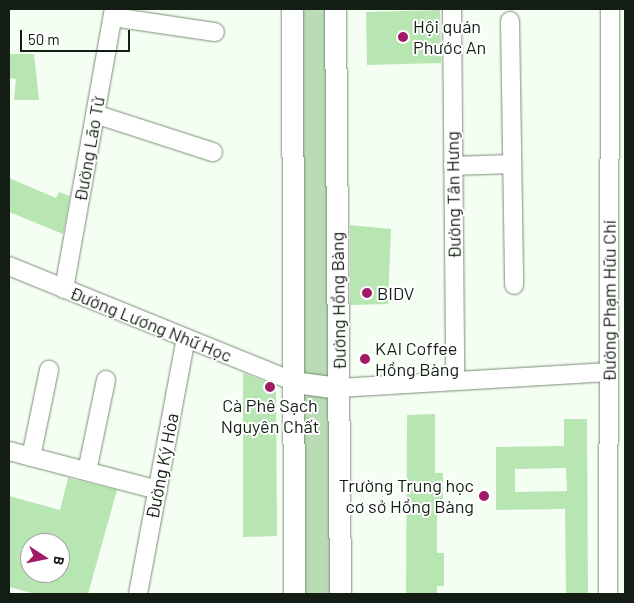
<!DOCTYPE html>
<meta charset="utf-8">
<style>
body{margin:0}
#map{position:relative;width:634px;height:603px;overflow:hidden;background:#f5fef3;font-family:Barlow,sans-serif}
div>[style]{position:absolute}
.green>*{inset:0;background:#b9dbb5}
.building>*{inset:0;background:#b7e6b2}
.roads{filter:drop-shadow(0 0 1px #788e75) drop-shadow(0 0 1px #788e75)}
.minor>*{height:18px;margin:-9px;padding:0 9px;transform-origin:9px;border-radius:9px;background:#fff}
.major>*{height:21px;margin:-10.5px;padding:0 10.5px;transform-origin:10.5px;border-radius:10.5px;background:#fff}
.dots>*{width:14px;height:14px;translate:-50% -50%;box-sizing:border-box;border:2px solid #fff;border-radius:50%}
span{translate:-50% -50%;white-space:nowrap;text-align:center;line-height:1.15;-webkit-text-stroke:4px #fff;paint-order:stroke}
.poi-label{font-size:18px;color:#141d13}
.left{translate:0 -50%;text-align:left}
.right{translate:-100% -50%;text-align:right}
.street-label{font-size:18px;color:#141d13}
.frame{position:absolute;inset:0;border:10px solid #141d13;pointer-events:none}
.north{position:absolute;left:20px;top:533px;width:50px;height:50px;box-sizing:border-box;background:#fff;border:1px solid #a1a5a1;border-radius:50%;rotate:101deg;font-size:14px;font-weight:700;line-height:20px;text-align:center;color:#141d13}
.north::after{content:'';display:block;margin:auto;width:18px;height:22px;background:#a11a67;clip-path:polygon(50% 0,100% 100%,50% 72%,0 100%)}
.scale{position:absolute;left:20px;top:30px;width:110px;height:22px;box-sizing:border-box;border:2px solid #141d13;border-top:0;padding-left:6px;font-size:15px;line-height:18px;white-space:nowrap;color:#141d13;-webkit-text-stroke:4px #fff;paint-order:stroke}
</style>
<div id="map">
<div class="green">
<div style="clip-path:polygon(302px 9px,328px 9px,330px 594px,304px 594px)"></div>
</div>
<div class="building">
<div style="clip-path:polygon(440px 10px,441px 63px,367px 65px,366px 12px)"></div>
<div style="clip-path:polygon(9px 54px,34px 54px,39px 100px,14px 100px,16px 79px,9px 78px)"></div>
<div style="clip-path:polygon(9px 178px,56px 198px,59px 192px,70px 196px,63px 234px,9px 212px)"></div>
<div style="clip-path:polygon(350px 225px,391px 229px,388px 304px,350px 305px)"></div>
<div style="clip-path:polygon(243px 373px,276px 386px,277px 536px,243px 537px)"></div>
<div style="clip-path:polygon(435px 414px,435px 473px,443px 473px,443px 501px,437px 501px,437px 553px,444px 553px,444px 586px,437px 586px,437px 594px,406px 594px,407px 415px)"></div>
<div style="clip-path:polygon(evenodd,564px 419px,587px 419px,588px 594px,566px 594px,565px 509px,496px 510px,496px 447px,564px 446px,564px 419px,566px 468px,567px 491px,515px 492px,515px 469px,566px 468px)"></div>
<div style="clip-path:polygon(evenodd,68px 478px,117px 490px,88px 594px,35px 594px,9px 587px,9px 496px,60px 510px,68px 478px,30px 543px,60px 543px,60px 578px,30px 573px,30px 543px)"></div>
</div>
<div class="roads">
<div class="minor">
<div style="left:452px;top:9px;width:372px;rotate:89.5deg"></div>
<div style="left:113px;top:17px;width:103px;rotate:8.4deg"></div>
<div style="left:510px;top:21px;width:264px;rotate:89.1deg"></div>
<div style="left:95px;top:114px;width:124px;rotate:17.9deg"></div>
<div style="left:453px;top:166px;width:59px;rotate:-1.9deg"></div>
<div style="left:9px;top:266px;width:308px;rotate:22.1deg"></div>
<div style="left:64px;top:289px;width:284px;rotate:-79.9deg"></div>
<div style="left:339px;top:388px;width:270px;rotate:-3.4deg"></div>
<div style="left:9px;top:451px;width:154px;rotate:14.7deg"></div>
<div style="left:31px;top:457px;width:89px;rotate:-78.3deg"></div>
<div style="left:87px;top:471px;width:93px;rotate:-78.2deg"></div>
<div style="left:138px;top:594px;width:260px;rotate:-79.4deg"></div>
<div style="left:608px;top:594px;width:585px;rotate:-89.8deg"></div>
</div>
<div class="major">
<div style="left:292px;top:9px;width:585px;rotate:89.8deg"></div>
<div style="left:335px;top:9px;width:585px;rotate:89.51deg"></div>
<div style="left:294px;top:382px;width:45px;rotate:7.6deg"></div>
</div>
</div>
<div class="dots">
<div style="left:403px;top:37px;background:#a11a67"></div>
<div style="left:367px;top:293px;background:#a11a67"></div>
<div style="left:365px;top:359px;background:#a11a67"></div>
<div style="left:270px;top:387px;background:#a11a67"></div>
<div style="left:484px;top:496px;background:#a11a67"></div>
</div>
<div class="poi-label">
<span class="left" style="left:413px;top:37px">Hội quán<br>Phước An</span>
<span class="left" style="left:377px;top:293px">BIDV</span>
<span class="left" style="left:375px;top:359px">KAI Coffee<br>Hồng Bàng</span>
<span style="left:270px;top:416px">Cà Phê Sạch<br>Nguyên Chất</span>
<span class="right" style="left:474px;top:496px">Trường Trung học<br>cơ sở Hồng Bàng</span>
</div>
<div class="street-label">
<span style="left:89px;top:149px;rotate:-80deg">Đường Lão Tử</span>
<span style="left:453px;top:195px;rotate:-91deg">Đường Tân Hưng</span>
<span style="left:338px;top:301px;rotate:-91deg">Đường Hồng Bàng</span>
<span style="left:609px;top:301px;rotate:-90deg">Đường Phạm Hữu Chí</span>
<span style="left:151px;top:324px;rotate:22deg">Đường Lương Nhữ Học</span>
<span style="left:162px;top:466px;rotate:-79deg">Đường Ký Hòa</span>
</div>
<div class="frame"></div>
<div class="north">B</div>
<div class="scale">50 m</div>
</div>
